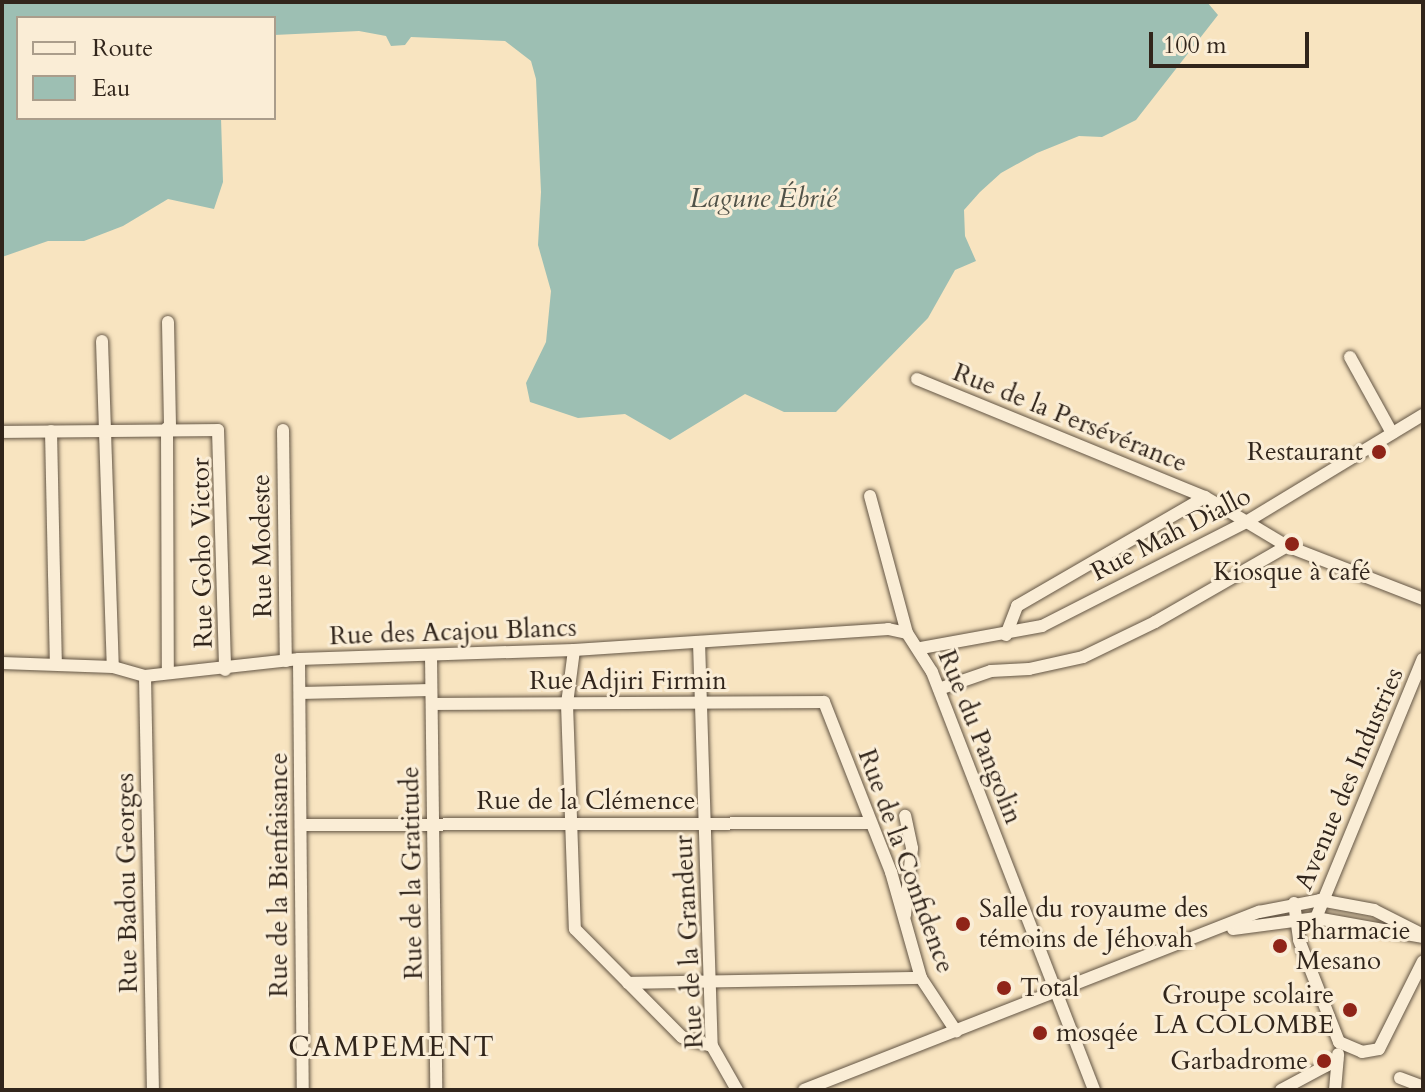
<!DOCTYPE html>
<meta charset="utf-8">
<style>
body{margin:0}
#map{position:relative;width:1425px;height:1092px;overflow:hidden;background:#f8e4c0;font-family:Cardo,serif}
div>[style]{position:absolute}
.water>*{inset:0;background:#9dbfb3}
.roads{filter:drop-shadow(0 0 2px #635544) drop-shadow(0 0 2px #635544)}
.minor>*{height:12px;margin:-6px;padding:0 6px;transform-origin:6px;border-radius:6px;background:#faedd6}
.dots>*{width:22px;height:22px;translate:-50% -50%;box-sizing:border-box;border:4px solid #faedd6;border-radius:50%}
span{translate:-50% -50%;white-space:nowrap;text-align:center;line-height:1.15;-webkit-text-stroke:6px #faedd6;paint-order:stroke}
.street-label{font-size:26px;color:#31251b}
.poi-label{font-size:26px;color:#31251b}
.right{translate:-100% -50%;text-align:right}
.left{translate:0 -50%;text-align:left}
.water-label{font-size:28px;color:#515349;font-style:italic}
.neighbourhood-label{font-size:28px;color:#31251b;letter-spacing:2px}
.frame{position:absolute;inset:0;border:4px solid #31251b;pointer-events:none}
.legend{position:absolute;left:16px;top:16px;width:260px;height:104px;box-sizing:border-box;background:#faedd6;border:2px solid #aa9d8b;margin:0;padding:10px 14px;list-style:none;font-size:24px;color:#31251b}
.legend li{display:flex;align-items:center;gap:16px;height:40px}
.legend b{width:40px;border:2px solid #aa9d8b}
.scale{position:absolute;left:1149px;top:32px;width:160px;height:36px;box-sizing:border-box;border:4px solid #31251b;border-top:0;padding-left:10px;font-size:24px;line-height:28px;white-space:nowrap;color:#31251b;-webkit-text-stroke:6px #faedd6;paint-order:stroke}
</style>
<div id="map">
<div class="water">
<div style="clip-path:polygon(2px 2px,1207px 2px,1218px 15px,1136px 120px,1102px 137px,1079px 136px,1037px 153px,1001px 173px,980px 192px,964px 210px,965px 236px,976px 261px,955px 270px,928px 318px,836px 412px,784px 412px,745px 394px,670px 440px,625px 414px,578px 418px,530px 402px,526px 383px,546px 342px,551px 291px,538px 245px,541px 192px,536px 79px,531px 61px,505px 41px,411px 37px,405px 45px,391px 46px,386px 36px,359px 31px,274px 35px,274px 18px,18px 18px,18px 118px,221px 118px,223px 182px,214px 209px,168px 199px,123px 226px,84px 241px,48px 241px,2px 257px)"></div>
</div>
<div class="roads">
<div class="minor">
<div style="left:168px;top:322px;width:106px;rotate:88.9deg"></div>
<div style="left:102px;top:341px;width:326px;rotate:88.1deg"></div>
<div style="left:1350px;top:357px;width:87px;rotate:61.1deg"></div>
<div style="left:917px;top:379px;width:311px;rotate:22.3deg"></div>
<div style="left:1205px;top:497px;width:96px;rotate:30.9deg"></div>
<div style="left:1287px;top:546px;width:146px;rotate:21.3deg"></div>
<div style="left:167px;top:428px;width:245px;rotate:89.8deg"></div>
<div style="left:283px;top:430px;width:231px;rotate:89.3deg"></div>
<div style="left:51px;top:431px;width:233px;rotate:88.8deg"></div>
<div style="left:2px;top:432px;width:216px;rotate:-0.5deg"></div>
<div style="left:218px;top:430px;width:240px;rotate:88.3deg"></div>
<div style="left:870px;top:496px;width:142px;rotate:74.9deg"></div>
<div style="left:907px;top:633px;width:46px;rotate:57.3deg"></div>
<div style="left:932px;top:672px;width:448px;rotate:68.8deg"></div>
<div style="left:1006px;top:635px;width:31px;rotate:-69deg"></div>
<div style="left:1017px;top:606px;width:217px;rotate:-30.1deg"></div>
<div style="left:699px;top:642px;width:404px;rotate:88.2deg"></div>
<div style="left:712px;top:1046px;width:51px;rotate:60.4deg"></div>
<div style="left:921px;top:648px;width:123px;rotate:-10.3deg"></div>
<div style="left:1042px;top:626px;width:229px;rotate:-27deg"></div>
<div style="left:1246px;top:522px;width:207px;rotate:-31.2deg"></div>
<div style="left:574px;top:650px;width:54px;rotate:97.4deg"></div>
<div style="left:567px;top:704px;width:225px;rotate:88deg"></div>
<div style="left:575px;top:929px;width:152px;rotate:45.3deg"></div>
<div style="left:682px;top:1037px;width:31px;rotate:17deg"></div>
<div style="left:431px;top:655px;width:435px;rotate:89.3deg"></div>
<div style="left:299px;top:659px;width:431px;rotate:89.5deg"></div>
<div style="left:2px;top:663px;width:111px;rotate:2.1deg"></div>
<div style="left:113px;top:667px;width:33px;rotate:16deg"></div>
<div style="left:145px;top:676px;width:155px;rotate:-6.3deg"></div>
<div style="left:299px;top:659px;width:275px;rotate:-1.9deg"></div>
<div style="left:574px;top:650px;width:315px;rotate:-3.8deg"></div>
<div style="left:888px;top:629px;width:19px;rotate:12deg"></div>
<div style="left:145px;top:676px;width:414px;rotate:88.9deg"></div>
<div style="left:939px;top:689px;width:55px;rotate:-19.1deg"></div>
<div style="left:991px;top:671px;width:38px;rotate:-3deg"></div>
<div style="left:1029px;top:669px;width:55px;rotate:-12.5deg"></div>
<div style="left:1083px;top:657px;width:80px;rotate:-25.9deg"></div>
<div style="left:1155px;top:622px;width:152px;rotate:-29.9deg"></div>
<div style="left:300px;top:693px;width:131px;rotate:-1.3deg"></div>
<div style="left:432px;top:704px;width:392px;rotate:-0.3deg"></div>
<div style="left:824px;top:702px;width:183px;rotate:68.5deg"></div>
<div style="left:891px;top:872px;width:110px;rotate:74.2deg"></div>
<div style="left:921px;top:978px;width:64px;rotate:56.6deg"></div>
<div style="left:301px;top:825px;width:570px;rotate:-0.2deg"></div>
<div style="left:1294px;top:903px;width:37px;rotate:82deg"></div>
<div style="left:1299px;top:940px;width:110px;rotate:68.6deg"></div>
<div style="left:1339px;top:1042px;width:25px;rotate:23deg"></div>
<div style="left:1362px;top:1052px;width:17px;rotate:-10deg"></div>
<div style="left:1379px;top:1049px;width:98px;rotate:-63.4deg"></div>
<div style="left:905px;top:915px;width:67px;rotate:-84deg"></div>
<div style="left:912px;top:848px;width:33px;rotate:-102deg"></div>
<div style="left:1316px;top:918px;width:280px;rotate:-67.6deg"></div>
<div style="left:1233px;top:929px;width:84px;rotate:-7.5deg"></div>
<div style="left:1316px;top:918px;width:109px;rotate:10.1deg"></div>
<div style="left:628px;top:983px;width:293px;rotate:-1deg"></div>
<div style="left:1400px;top:1078px;width:25px;rotate:21deg"></div>
<div style="left:804px;top:1090px;width:489px;rotate:-21.4deg"></div>
<div style="left:1259px;top:912px;width:62px;rotate:-11.1deg"></div>
<div style="left:1320px;top:900px;width:55px;rotate:10.5deg"></div>
<div style="left:1374px;top:910px;width:55px;rotate:27deg"></div>
<div style="left:1281px;top:1090px;width:64px;rotate:-28.2deg"></div>
<div style="left:1335px;top:1090px;width:36px;rotate:-85deg"></div>
</div>
</div>
<div class="dots">
<div style="left:1379px;top:452px;background:#8f2418"></div>
<div style="left:1292px;top:544px;background:#8f2418"></div>
<div style="left:963px;top:924px;background:#8f2418"></div>
<div style="left:1280px;top:946px;background:#8f2418"></div>
<div style="left:1004px;top:988px;background:#8f2418"></div>
<div style="left:1350px;top:1010px;background:#8f2418"></div>
<div style="left:1040px;top:1033px;background:#8f2418"></div>
<div style="left:1324px;top:1061px;background:#8f2418"></div>
</div>
<div class="street-label">
<span style="left:1070px;top:418px;rotate:22deg">Rue de la Persévérance</span>
<span style="left:1171px;top:534px;rotate:-27deg">Rue Mah Diallo</span>
<span style="left:262px;top:546px;rotate:-91deg">Rue Modeste</span>
<span style="left:202px;top:553px;rotate:-91deg">Rue Goho Victor</span>
<span style="left:453px;top:632px;rotate:-2deg">Rue des Acajou Blancs</span>
<span style="left:628px;top:681px">Rue Adjiri Firmin</span>
<span style="left:980px;top:737px;rotate:68deg">Rue du Pangolin</span>
<span style="left:1349px;top:779px;rotate:-67deg">Avenue des Industries</span>
<span style="left:586px;top:801px">Rue de la Clémence</span>
<span style="left:906px;top:861px;rotate:70deg">Rue de la Confidence</span>
<span style="left:412px;top:873px;rotate:-91deg">Rue de la Gratitude</span>
<span style="left:279px;top:875px;rotate:-90deg">Rue de la Bienfaisance</span>
<span style="left:127px;top:883px;rotate:-91deg">Rue Badou Georges</span>
<span style="left:689px;top:942px;rotate:-93deg">Rue de la Grandeur</span>
</div>
<div class="poi-label">
<span class="right" style="left:1363px;top:452px">Restaurant</span>
<span style="left:1292px;top:572px">Kiosque à café</span>
<span class="left" style="left:979px;top:924px">Salle du royaume des<br>témoins de Jéhovah</span>
<span class="left" style="left:1296px;top:946px">Pharmacie<br>Mesano</span>
<span class="left" style="left:1020px;top:988px">Total</span>
<span class="right" style="left:1334px;top:1010px">Groupe scolaire<br>LA COLOMBE</span>
<span class="left" style="left:1056px;top:1033px">mosqée</span>
<span class="right" style="left:1308px;top:1061px">Garbadrome</span>
</div>
<div class="water-label">
<span style="left:763px;top:198px">Lagune Ébrié</span>
</div>
<div class="neighbourhood-label">
<span style="left:392px;top:1047px">CAMPEMENT</span>
</div>
<div class="frame"></div>
<ul class="legend">
<li><b style="height:10px;background:#faedd6"></b>Route</li>
<li><b style="height:22px;background:#9dbfb3"></b>Eau</li>
</ul>
<div class="scale">100 m</div>
</div>
